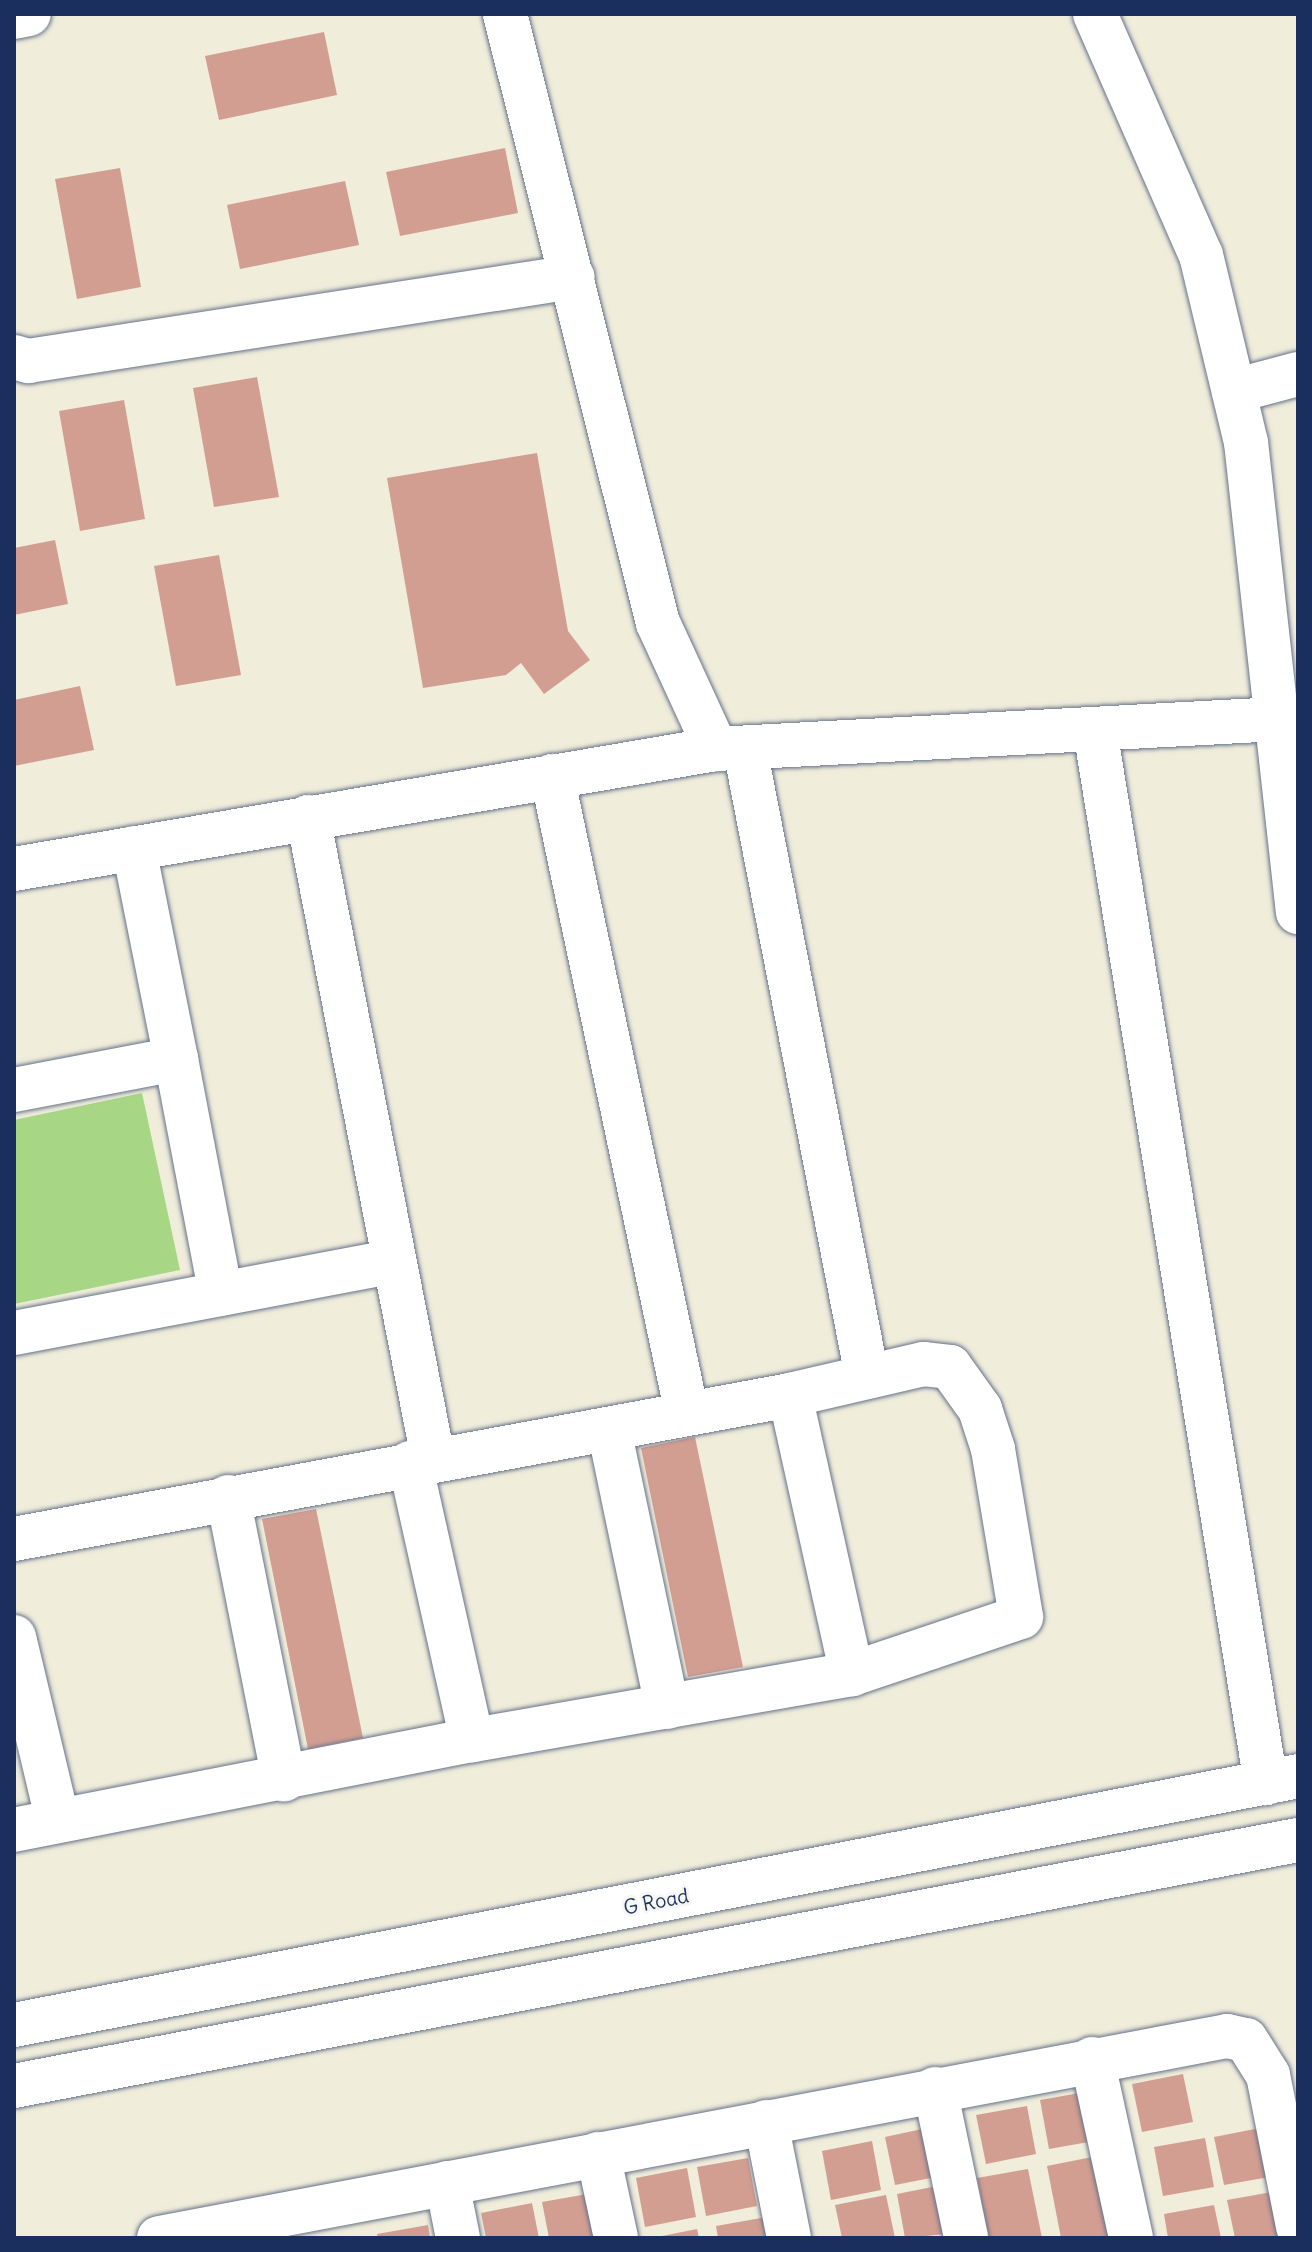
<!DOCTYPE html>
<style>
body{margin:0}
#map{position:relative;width:1312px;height:2252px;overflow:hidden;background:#f0eddb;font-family:Delius,sans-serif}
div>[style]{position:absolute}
.green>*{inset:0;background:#a7d684}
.building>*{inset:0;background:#d39e92}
.roads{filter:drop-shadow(0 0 2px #66728a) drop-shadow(0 0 2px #66728a)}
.minor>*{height:44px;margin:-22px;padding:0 22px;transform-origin:22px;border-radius:22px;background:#fff}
span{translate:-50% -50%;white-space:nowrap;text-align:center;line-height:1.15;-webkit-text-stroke:6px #f6f6f2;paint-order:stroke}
.street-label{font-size:20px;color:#1b2f5e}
.frame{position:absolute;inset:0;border:16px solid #1b2f5e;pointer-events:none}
</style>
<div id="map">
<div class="green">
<div style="clip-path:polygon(142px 1093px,180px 1270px,14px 1304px,14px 1120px)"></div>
</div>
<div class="building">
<div style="clip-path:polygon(324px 32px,337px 95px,219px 120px,205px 56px)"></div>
<div style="clip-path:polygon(505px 148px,518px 213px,400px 236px,386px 172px)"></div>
<div style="clip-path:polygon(120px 168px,141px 287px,77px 299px,55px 179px)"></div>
<div style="clip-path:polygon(345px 181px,359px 245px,240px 269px,227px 205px)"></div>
<div style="clip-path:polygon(257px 377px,279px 497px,214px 507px,193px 388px)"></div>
<div style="clip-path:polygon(124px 400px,145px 519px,80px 531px,59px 411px)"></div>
<div style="clip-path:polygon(537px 453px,568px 631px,590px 660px,544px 694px,521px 663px,506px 675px,423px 688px,387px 478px)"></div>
<div style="clip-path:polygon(55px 540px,68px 604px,14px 615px,14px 548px)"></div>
<div style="clip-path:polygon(219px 555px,241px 675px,176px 686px,154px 566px)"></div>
<div style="clip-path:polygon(80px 686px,94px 750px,14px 766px,14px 700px)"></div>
<div style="clip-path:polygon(695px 1437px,743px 1667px,688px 1677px,641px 1448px)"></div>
<div style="clip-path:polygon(316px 1509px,363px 1738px,308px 1749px,262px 1519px)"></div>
<div style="clip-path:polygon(1183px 2074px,1193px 2122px,1142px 2132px,1132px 2084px)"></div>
<div style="clip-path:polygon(1091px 2091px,1100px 2140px,1049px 2149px,1040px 2100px)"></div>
<div style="clip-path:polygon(1027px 2106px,1036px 2154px,986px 2164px,976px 2115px)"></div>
<div style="clip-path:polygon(936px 2126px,946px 2175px,895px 2185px,885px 2137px)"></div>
<div style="clip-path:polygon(1265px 2127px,1275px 2176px,1224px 2185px,1214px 2137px)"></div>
<div style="clip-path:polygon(1205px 2138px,1214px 2187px,1163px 2196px,1154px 2147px)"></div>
<div style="clip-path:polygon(872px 2141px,881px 2190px,831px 2200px,822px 2151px)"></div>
<div style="clip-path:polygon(1097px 2156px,1113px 2238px,1061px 2238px,1047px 2166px)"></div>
<div style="clip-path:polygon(748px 2158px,757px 2206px,706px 2216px,697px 2167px)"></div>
<div style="clip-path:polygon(687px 2168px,696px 2217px,645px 2227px,636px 2178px)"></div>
<div style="clip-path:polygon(1028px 2169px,1042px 2238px,989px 2238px,977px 2178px)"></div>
<div style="clip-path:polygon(947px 2184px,957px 2233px,905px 2238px,897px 2194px)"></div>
<div style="clip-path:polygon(1278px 2191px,1288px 2238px,1235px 2238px,1227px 2200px)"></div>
<div style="clip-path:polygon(593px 2193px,601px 2238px,549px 2238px,542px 2202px)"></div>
<div style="clip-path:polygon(886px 2195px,895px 2238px,842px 2238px,835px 2205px)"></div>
<div style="clip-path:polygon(532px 2203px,539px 2238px,486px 2238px,481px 2213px)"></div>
<div style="clip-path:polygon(1214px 2205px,1221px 2238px,1168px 2238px,1164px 2214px)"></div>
<div style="clip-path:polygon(767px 2217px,771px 2238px,718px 2238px,716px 2226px)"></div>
<div style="clip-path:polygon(428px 2225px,430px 2238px,378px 2238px,377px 2234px)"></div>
<div style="clip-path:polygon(697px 2229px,699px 2238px,657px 2238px,657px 2237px)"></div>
</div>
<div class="roads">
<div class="minor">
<div style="left:505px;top:14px;width:628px;rotate:75.9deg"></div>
<div style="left:658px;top:623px;width:139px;rotate:65.3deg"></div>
<div style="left:1095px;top:14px;width:263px;rotate:66.3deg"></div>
<div style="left:1201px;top:255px;width:192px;rotate:76.5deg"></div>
<div style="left:1246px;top:442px;width:473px;rotate:83.7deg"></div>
<div style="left:14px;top:17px;width:15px;rotate:-11deg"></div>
<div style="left:14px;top:357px;width:15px;rotate:16deg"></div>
<div style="left:28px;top:361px;width:551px;rotate:-8.76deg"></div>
<div style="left:1234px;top:391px;width:66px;rotate:-14.9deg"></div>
<div style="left:1095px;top:730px;width:1067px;rotate:80.78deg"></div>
<div style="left:745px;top:749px;width:639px;rotate:78.99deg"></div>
<div style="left:552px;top:776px;width:652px;rotate:78.05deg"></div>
<div style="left:308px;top:817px;width:653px;rotate:78.97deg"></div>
<div style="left:14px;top:869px;width:712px;rotate:-9.7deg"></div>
<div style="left:716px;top:749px;width:583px;rotate:-3.05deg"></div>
<div style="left:176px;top:1059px;width:239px;rotate:79.2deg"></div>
<div style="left:14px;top:1090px;width:165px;rotate:-10.8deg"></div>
<div style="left:176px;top:1059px;width:215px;rotate:-101.3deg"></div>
<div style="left:14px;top:1333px;width:387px;rotate:-10.7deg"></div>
<div style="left:790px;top:1395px;width:286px;rotate:77.5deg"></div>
<div style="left:609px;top:1429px;width:284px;rotate:78.2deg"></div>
<div style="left:410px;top:1463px;width:284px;rotate:77.4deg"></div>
<div style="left:228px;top:1497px;width:288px;rotate:78.8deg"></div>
<div style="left:14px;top:1539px;width:789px;rotate:-10.51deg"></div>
<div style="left:790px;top:1395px;width:137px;rotate:-13.1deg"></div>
<div style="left:923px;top:1364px;width:27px;rotate:6deg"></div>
<div style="left:950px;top:1367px;width:52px;rotate:54.5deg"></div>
<div style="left:980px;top:1409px;width:42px;rotate:72deg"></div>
<div style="left:993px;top:1449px;width:170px;rotate:80.5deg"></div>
<div style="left:1021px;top:1617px;width:178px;rotate:161.4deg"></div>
<div style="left:852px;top:1674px;width:386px;rotate:170.1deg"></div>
<div style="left:472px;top:1740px;width:467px;rotate:168.9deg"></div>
<div style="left:14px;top:1637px;width:189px;rotate:76.6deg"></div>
<div style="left:14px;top:2025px;width:1308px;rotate:-10.97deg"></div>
<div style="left:1092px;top:2059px;width:183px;rotate:77.7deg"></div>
<div style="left:14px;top:2086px;width:1307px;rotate:-10.85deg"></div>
<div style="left:935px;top:2089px;width:152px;rotate:78.2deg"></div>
<div style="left:766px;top:2122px;width:118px;rotate:78.8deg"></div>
<div style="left:598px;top:2154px;width:86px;rotate:77.9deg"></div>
<div style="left:447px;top:2183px;width:56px;rotate:78.7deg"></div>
<div style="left:159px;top:2238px;width:1087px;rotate:-10.71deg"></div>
<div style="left:1227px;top:2036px;width:19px;rotate:12deg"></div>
<div style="left:1246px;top:2040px;width:41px;rotate:57.8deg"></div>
<div style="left:1268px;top:2075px;width:155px;rotate:78.8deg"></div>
</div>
</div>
<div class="street-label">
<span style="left:656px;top:1901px;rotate:-11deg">G Road</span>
</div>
<div class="frame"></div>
</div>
